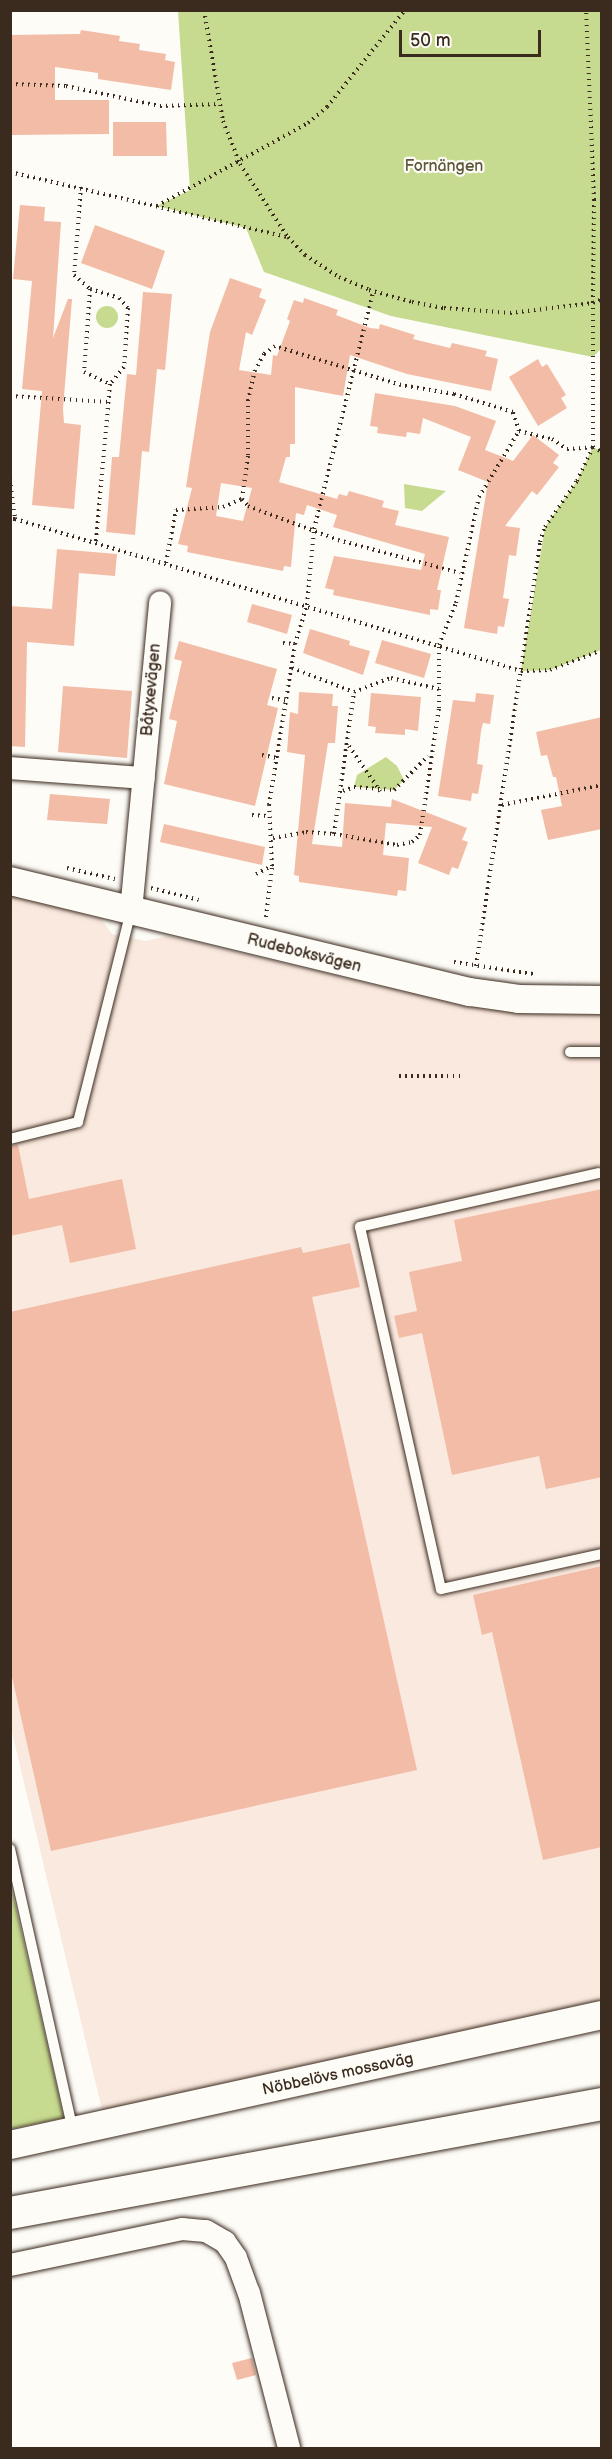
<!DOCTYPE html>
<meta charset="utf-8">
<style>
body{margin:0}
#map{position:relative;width:612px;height:2459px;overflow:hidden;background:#fdfcf7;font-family:"Balsamiq Sans",sans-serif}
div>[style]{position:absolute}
.built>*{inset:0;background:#fae9df}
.green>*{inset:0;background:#c6da90}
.round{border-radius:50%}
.building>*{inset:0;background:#f2bca6}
.path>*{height:4px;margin-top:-2px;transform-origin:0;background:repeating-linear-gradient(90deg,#3b2a1e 0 1.5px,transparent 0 6px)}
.roads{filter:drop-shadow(0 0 2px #3b2a1e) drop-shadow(0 0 2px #3b2a1e)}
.service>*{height:10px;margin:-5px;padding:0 5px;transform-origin:5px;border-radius:5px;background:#fdfcf7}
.minor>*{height:22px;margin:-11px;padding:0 11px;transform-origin:11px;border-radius:11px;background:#fdfcf7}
.tertiary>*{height:28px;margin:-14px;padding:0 14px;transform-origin:14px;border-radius:14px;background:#fdfcf7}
.secondary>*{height:32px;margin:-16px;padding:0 16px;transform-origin:16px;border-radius:16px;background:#fdfcf7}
span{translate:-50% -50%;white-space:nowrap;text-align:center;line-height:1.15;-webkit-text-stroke:4.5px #fdfcf7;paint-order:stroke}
.park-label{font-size:16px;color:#5e563a}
.street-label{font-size:16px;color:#3b2a1e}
.frame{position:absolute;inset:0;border:12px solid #3b2a1e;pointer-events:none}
.scale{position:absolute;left:399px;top:30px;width:142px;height:27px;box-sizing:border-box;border:3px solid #3b2a1e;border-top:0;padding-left:8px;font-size:18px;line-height:21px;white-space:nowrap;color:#3b2a1e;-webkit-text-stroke:4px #fdfcf7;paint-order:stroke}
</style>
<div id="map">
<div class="built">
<div style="clip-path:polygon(10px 894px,101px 919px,112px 934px,146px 941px,168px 936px,401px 991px,511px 1009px,601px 1009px,601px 2007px,103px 2114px,11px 1728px)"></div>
</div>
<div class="green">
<div style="clip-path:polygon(178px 11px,601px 11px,601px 349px,593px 357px,391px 316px,264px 272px,246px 228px,157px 206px,190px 190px)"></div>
<div class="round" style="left:96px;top:306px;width:22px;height:22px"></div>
<div style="clip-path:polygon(593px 447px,602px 452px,601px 650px,550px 670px,521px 671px,545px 527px,577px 481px)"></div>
<div style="clip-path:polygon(404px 484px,446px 491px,422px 511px,405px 508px)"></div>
<div style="clip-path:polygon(386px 757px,397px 766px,404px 780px,394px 790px,354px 787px,357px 775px)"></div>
<div style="clip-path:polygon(11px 1886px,64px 2118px,11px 2129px,10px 2129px)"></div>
</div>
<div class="building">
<div style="clip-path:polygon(81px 30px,120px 36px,119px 41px,140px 44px,139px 50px,166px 54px,165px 60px,175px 62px,171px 90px,98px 79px,98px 73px,55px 67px,55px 100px,109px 100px,109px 134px,10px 135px,10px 35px,80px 34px)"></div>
<div style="clip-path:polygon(113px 122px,166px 122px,167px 156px,113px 156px)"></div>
<div style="clip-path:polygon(20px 205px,45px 207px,44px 221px,61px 222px,53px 338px,68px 299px,72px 299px,63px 409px,64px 423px,81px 425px,74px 509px,32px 505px,42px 391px,22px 389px,32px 281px,13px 279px)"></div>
<div style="clip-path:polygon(95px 225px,165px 251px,152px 289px,81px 263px)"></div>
<div style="clip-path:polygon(evenodd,230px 278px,262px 289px,259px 297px,266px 300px,252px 335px,246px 332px,239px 370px,271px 375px,273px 355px,277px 356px,290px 321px,287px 319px,294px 300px,303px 303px,304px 298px,338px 310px,336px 315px,370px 328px,379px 329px,380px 324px,415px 335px,413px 339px,450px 348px,452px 343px,487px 351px,485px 356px,498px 359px,491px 391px,407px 374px,350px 355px,343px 396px,295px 387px,295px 444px,290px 444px,290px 457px,286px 457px,279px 482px,337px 499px,339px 494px,347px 496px,349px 491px,384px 501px,382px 507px,399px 511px,395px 525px,449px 537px,437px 590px,441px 590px,438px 610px,430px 609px,430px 615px,333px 595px,334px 590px,325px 588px,334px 556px,421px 570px,425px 554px,333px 527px,337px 515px,307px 505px,304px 515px,296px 513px,291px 567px,284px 566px,283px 571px,187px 552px,188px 546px,178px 544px,192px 488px,186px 487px,210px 332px,230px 278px,221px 483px,252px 488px,243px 521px,216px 516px,221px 483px)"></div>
<div style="clip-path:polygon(143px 292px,172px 294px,165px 370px,157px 369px,149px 452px,142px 451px,135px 535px,106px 532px,112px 457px,119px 457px,127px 374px,136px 375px)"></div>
<div style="clip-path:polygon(538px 359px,542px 367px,547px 364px,566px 395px,561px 398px,567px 408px,538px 426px,509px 377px)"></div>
<div style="clip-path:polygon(375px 393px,455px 406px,496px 421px,485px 450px,513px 461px,533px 435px,559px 455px,553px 463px,559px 467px,545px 485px,537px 495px,532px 491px,505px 526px,520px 528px,516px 556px,509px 555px,503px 598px,509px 599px,504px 627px,498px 626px,497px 634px,464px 628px,488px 482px,458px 470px,471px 437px,423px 418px,420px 434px,407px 432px,406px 437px,377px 433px,378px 427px,370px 426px)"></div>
<div style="clip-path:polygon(57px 549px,117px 554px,115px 576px,79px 573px,74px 646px,27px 642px,25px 747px,10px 746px,10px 606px,52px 609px)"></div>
<div style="clip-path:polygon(252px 604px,292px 615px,287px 634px,247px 622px)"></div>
<div style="clip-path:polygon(310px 629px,350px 641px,349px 645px,370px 651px,363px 675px,303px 653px)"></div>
<div style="clip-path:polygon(382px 640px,431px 654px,424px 678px,375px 663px)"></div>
<div style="clip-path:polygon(179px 641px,277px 669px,267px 705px,278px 708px,255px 806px,164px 784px,177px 721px,169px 719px,182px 661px,174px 659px)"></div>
<div style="clip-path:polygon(63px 686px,132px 691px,127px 758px,58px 752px)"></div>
<div style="clip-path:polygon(299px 692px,333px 694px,332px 706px,338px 706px,335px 743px,328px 743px,312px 844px,342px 847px,345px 803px,391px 807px,392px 799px,467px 828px,462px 840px,468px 842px,458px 869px,452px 867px,449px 875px,418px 863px,432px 827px,386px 823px,383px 855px,409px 858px,406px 891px,398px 890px,397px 896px,299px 882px,299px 876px,294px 875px,305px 755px,287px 752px,290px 712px,298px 714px)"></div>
<div style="clip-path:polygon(371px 693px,421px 697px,418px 731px,405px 729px,405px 735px,375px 733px,376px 727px,368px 726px)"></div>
<div style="clip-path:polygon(476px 693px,494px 695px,490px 724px,483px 723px,481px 731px,477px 764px,483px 765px,478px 794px,472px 793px,471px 801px,438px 796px,453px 700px,475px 702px)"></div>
<div style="clip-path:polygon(602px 717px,602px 829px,548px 840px,541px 810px,562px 806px,556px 777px,553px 777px,547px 755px,541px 756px,536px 732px)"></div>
<div style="clip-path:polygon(50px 794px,110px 799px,107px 824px,47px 820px)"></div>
<div style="clip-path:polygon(164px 824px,265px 847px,262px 865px,160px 842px)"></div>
<div style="clip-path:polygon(18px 1145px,29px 1199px,122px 1179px,136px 1249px,70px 1263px,62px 1225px,10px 1236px,10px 1146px)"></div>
<div style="clip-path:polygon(602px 1189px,602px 1477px,546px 1489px,539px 1456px,452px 1475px,422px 1333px,399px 1338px,394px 1316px,417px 1311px,409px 1272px,462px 1261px,454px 1220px)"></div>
<div style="clip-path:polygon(350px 1243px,360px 1287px,312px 1297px,417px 1770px,51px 1851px,10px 1668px,10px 1312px,301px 1247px,303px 1253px)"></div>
<div style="clip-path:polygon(602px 1566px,602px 1847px,543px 1860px,492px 1632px,482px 1635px,473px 1595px)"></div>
<div style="clip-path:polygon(252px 2358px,256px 2375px,237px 2380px,232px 2363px)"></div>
</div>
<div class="path">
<div style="left:204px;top:10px;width:113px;rotate:80.3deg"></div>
<div style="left:223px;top:121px;width:46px;rotate:68.4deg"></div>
<div style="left:240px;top:164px;width:86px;rotate:56.9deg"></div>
<div style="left:10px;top:84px;width:56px;rotate:2deg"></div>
<div style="left:66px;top:86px;width:96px;rotate:12deg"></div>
<div style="left:160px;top:106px;width:59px;rotate:-1.9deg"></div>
<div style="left:10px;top:172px;width:285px;rotate:13.2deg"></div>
<div style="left:288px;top:237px;width:25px;rotate:47deg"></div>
<div style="left:305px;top:255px;width:40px;rotate:32.9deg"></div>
<div style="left:339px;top:277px;width:33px;rotate:23deg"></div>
<div style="left:369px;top:290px;width:45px;rotate:15.6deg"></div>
<div style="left:412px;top:302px;width:33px;rotate:11deg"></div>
<div style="left:444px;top:308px;width:66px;rotate:4.3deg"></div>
<div style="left:510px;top:313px;width:84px;rotate:-6.9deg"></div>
<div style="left:593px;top:303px;width:103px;rotate:-89.4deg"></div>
<div style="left:594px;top:200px;width:190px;rotate:-92.4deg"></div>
<div style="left:81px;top:187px;width:88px;rotate:94.5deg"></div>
<div style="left:74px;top:275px;width:21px;rotate:41deg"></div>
<div style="left:90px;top:289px;width:30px;rotate:17deg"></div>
<div style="left:119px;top:298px;width:13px;rotate:48deg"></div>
<div style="left:128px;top:308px;width:59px;rotate:93.9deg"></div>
<div style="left:124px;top:367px;width:22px;rotate:129deg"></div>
<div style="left:110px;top:384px;width:159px;rotate:95.1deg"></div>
<div style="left:157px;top:206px;width:172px;rotate:-28.8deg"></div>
<div style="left:308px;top:123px;width:25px;rotate:-40deg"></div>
<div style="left:327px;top:107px;width:124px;rotate:-51.2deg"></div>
<div style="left:90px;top:289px;width:83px;rotate:94.1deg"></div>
<div style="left:84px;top:372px;width:29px;rotate:25deg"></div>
<div style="left:10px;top:396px;width:99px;rotate:3.5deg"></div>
<div style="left:519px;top:431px;width:34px;rotate:14deg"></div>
<div style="left:552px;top:439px;width:18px;rotate:34deg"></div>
<div style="left:567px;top:449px;width:26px;rotate:-4deg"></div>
<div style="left:593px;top:447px;width:10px;rotate:29deg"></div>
<div style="left:10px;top:479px;width:40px;rotate:82.9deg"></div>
<div style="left:15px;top:519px;width:5px;rotate:180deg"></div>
<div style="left:15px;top:519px;width:528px;rotate:16.72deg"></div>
<div style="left:521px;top:671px;width:29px;rotate:-2deg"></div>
<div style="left:550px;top:670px;width:56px;rotate:-21deg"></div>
<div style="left:166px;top:563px;width:54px;rotate:-79.3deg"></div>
<div style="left:176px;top:510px;width:47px;rotate:-3.7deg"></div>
<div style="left:223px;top:507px;width:21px;rotate:-23deg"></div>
<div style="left:283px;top:643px;width:12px;rotate:5deg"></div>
<div style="left:292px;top:668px;width:66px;rotate:21.2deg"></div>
<div style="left:354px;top:692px;width:40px;rotate:-21deg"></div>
<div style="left:391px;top:678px;width:49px;rotate:12.9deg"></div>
<div style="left:272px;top:698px;width:16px;rotate:11deg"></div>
<div style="left:349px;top:746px;width:55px;rotate:55.4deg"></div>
<div style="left:262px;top:755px;width:16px;rotate:11deg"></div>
<div style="left:343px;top:791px;width:12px;rotate:-20deg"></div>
<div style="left:354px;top:787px;width:40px;rotate:4.3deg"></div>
<div style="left:394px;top:790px;width:48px;rotate:-45deg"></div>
<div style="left:502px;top:805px;width:102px;rotate:-11.3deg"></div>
<div style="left:252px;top:815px;width:16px;rotate:4deg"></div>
<div style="left:334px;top:834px;width:143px;rotate:-82deg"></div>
<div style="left:273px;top:838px;width:34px;rotate:-10deg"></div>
<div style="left:306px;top:832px;width:28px;rotate:4deg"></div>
<div style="left:334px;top:834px;width:64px;rotate:9.9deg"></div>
<div style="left:397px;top:845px;width:15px;rotate:-11deg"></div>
<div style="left:412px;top:842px;width:11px;rotate:-41deg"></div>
<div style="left:420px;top:835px;width:128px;rotate:-81.5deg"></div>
<div style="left:439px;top:708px;width:63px;rotate:-90deg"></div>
<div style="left:439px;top:645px;width:45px;rotate:-68deg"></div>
<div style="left:456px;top:603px;width:108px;rotate:-77.8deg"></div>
<div style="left:479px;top:497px;width:77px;rotate:-58.8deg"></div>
<div style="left:519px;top:431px;width:20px;rotate:-108deg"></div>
<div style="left:513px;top:412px;width:62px;rotate:-163deg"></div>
<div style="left:454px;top:394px;width:54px;rotate:-170.4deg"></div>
<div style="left:401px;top:385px;width:132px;rotate:-162.8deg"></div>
<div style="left:275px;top:346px;width:14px;rotate:144deg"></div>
<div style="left:264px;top:354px;width:18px;rotate:119deg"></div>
<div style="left:255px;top:370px;width:31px;rotate:103deg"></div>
<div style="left:248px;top:400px;width:56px;rotate:90deg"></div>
<div style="left:248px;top:456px;width:43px;rotate:97.9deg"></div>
<div style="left:242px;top:499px;width:9px;rotate:49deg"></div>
<div style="left:248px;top:506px;width:96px;rotate:20.7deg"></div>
<div style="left:338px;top:540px;width:126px;rotate:15.1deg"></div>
<div style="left:67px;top:868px;width:49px;rotate:12.9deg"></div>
<div style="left:256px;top:874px;width:18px;rotate:-27deg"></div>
<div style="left:272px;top:866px;width:61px;rotate:-92.8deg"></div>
<div style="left:269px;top:805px;width:163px;rotate:-80.8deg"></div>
<div style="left:295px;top:644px;width:41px;rotate:-72.9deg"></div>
<div style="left:307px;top:605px;width:76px;rotate:-84.7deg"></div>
<div style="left:314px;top:529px;width:244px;rotate:-76deg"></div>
<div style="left:151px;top:888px;width:49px;rotate:14deg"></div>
<div style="left:266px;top:917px;width:50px;rotate:-83.2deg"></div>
<div style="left:454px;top:962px;width:80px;rotate:8.6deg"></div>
<div style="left:476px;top:966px;width:429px;rotate:-81.4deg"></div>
<div style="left:540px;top:542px;width:16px;rotate:-72deg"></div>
<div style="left:545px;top:527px;width:56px;rotate:-55.2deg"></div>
<div style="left:577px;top:481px;width:38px;rotate:-65deg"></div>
<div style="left:593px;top:447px;width:144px;rotate:-90deg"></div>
<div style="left:593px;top:303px;width:10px;rotate:-24deg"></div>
<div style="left:399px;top:1076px;width:65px"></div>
</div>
<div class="roads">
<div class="service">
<div style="left:570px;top:1052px;width:32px"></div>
<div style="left:10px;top:1139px;width:70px;rotate:-14deg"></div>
<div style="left:78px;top:1122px;width:218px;rotate:-75.9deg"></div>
<div style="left:599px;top:1173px;width:245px;rotate:167.3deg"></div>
<div style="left:360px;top:1227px;width:371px;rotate:77.4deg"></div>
<div style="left:441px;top:1589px;width:165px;rotate:-12.3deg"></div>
<div style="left:10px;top:1849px;width:289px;rotate:77.4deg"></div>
</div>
<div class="minor">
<div style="left:10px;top:768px;width:134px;rotate:4.3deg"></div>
<div style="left:131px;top:911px;width:310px;rotate:-84.6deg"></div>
<div style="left:10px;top:2265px;width:176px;rotate:-11.8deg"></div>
<div style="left:182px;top:2229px;width:24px;rotate:5deg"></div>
<div style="left:206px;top:2231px;width:22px;rotate:30deg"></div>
<div style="left:225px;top:2242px;width:19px;rotate:55deg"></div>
<div style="left:236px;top:2258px;width:37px;rotate:70deg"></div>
<div style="left:249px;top:2293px;width:160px;rotate:75.5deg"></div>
</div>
<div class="tertiary">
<div style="left:10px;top:881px;width:473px;rotate:13.6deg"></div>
<div style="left:470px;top:992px;width:49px;rotate:8.1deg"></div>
<div style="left:519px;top:999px;width:83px;rotate:0.7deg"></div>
<div style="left:10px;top:2145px;width:606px;rotate:-12.39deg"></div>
</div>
<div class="secondary">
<div style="left:10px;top:2213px;width:602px;rotate:-10.43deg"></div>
</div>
</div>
<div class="park-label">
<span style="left:444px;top:167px">Fornängen</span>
</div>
<div class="street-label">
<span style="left:152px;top:690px;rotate:-85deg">Båtyxevägen</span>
<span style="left:304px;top:954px;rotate:14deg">Rudeboksvägen</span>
<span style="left:338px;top:2075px;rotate:-12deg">Nöbbelövs mossaväg</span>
</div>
<div class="frame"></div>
<div class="scale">50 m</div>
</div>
